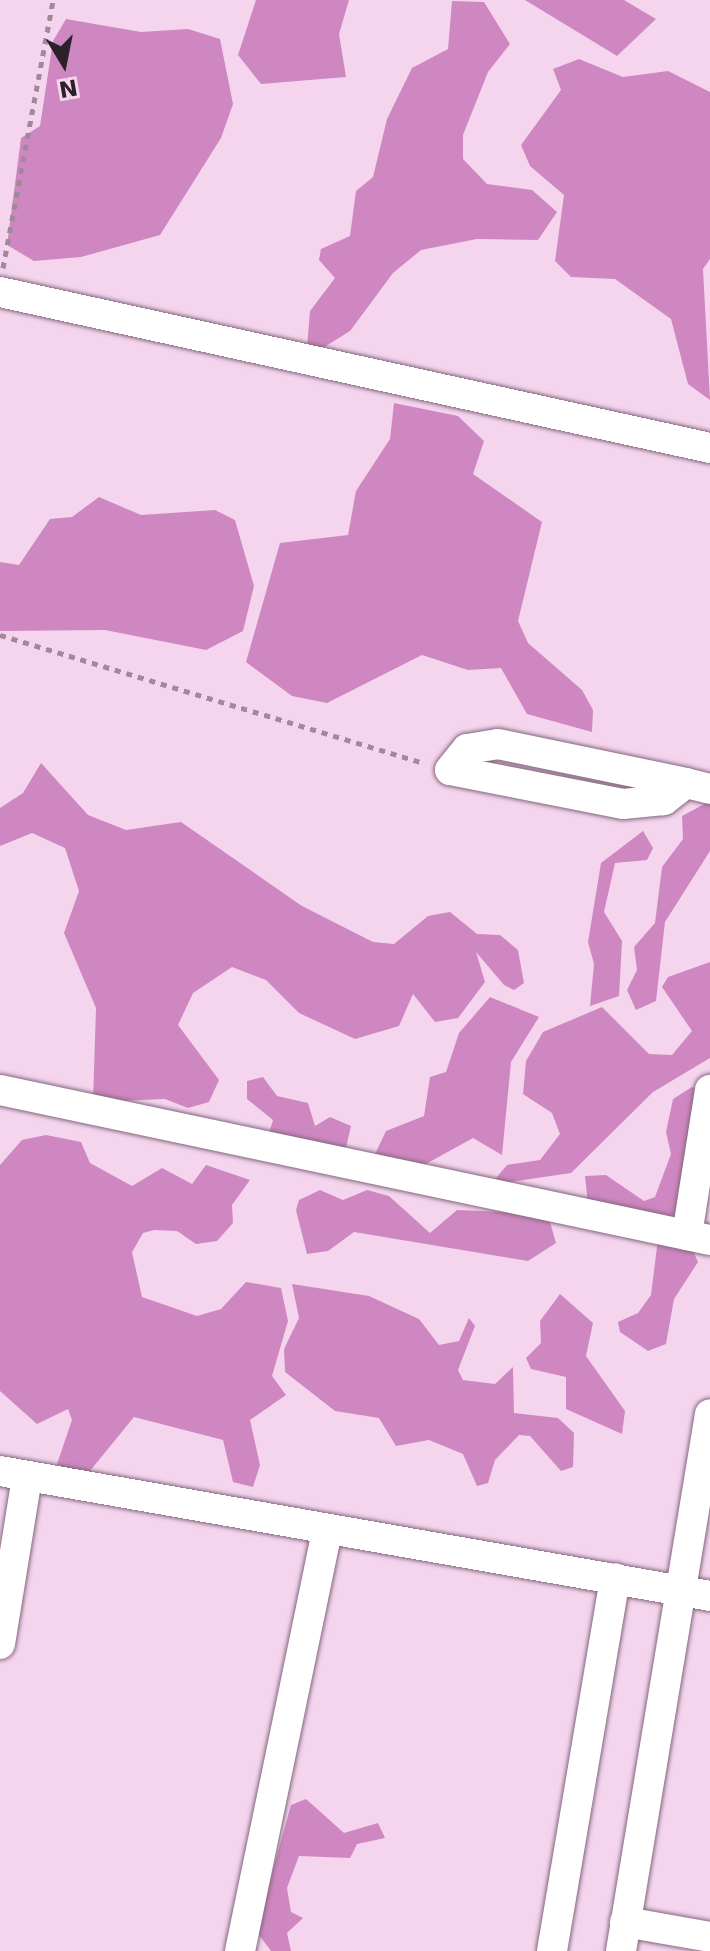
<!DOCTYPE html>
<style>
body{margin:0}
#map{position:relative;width:710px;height:1951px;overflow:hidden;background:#f5d5ee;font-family:"DejaVu Sans",sans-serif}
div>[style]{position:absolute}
.forest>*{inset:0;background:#cf87c1}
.path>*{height:5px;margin-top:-2.5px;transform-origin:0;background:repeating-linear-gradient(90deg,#a1899c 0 6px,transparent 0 12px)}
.roads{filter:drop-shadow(0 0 2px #83677d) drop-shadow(0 0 2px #83677d)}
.minor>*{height:30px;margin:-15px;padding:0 15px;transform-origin:15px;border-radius:15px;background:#fff}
span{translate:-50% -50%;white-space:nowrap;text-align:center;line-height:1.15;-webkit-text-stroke:7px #f5d5ee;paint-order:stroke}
.north{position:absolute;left:24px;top:24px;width:80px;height:80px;-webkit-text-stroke:6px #f5d5ee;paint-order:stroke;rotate:170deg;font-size:22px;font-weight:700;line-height:32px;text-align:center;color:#2c202a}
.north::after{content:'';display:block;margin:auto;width:28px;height:36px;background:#2c202a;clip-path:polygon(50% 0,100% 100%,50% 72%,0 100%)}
</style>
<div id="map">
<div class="forest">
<div style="clip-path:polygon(256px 0,349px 0,339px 34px,346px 77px,261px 84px,238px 55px)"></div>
<div style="clip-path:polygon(525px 0,624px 0,656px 19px,617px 56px)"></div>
<div style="clip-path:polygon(452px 1px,484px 2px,510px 44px,488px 72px,463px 135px,463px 159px,487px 184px,532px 190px,557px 212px,538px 240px,477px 239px,421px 250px,393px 273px,350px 331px,318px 351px,307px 347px,310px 311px,335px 278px,319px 260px,321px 249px,350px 236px,356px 191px,373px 177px,387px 119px,412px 68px,448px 49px)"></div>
<div style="clip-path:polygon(66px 19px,141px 32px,188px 29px,220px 39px,233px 104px,221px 138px,160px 235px,81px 257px,34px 261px,7px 245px,21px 138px,40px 126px,53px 41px)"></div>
<div style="clip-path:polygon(579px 59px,623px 77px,668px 71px,710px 92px,710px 259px,703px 269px,710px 400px,688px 384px,671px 319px,615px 279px,571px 277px,555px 261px,564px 195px,530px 166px,521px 145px,561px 90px,553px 69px)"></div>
<div style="clip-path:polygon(394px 403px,458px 416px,484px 441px,473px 474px,542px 522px,518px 621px,528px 643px,582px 690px,593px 710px,592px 732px,527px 714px,501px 668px,468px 670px,422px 655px,327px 703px,292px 696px,246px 662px,280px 543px,348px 535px,356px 491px,390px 439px)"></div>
<div style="clip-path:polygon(99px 497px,141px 515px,215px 510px,235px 520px,254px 586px,243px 631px,206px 650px,105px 630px,0 631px,0 562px,19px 565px,50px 519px,72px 517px)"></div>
<div style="clip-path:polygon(41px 763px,88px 815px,126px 830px,181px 822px,302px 906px,373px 942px,394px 944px,428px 916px,450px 912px,477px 934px,500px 935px,518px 950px,524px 983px,514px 990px,504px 985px,476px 952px,485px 982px,458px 1018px,435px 1022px,413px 994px,399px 1026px,355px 1039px,299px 1013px,266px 980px,232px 967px,193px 993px,178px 1025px,219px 1080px,209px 1102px,188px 1108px,165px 1099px,93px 1102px,96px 1008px,64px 933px,79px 891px,65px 848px,32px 833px,0 846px,0 808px,23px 793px)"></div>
<div style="clip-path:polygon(710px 801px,710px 851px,665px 922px,656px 1001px,636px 1010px,627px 990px,637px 970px,634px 947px,655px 923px,662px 867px,683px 839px,682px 816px)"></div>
<div style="clip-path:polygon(643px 831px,653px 848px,647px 860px,615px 863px,604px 912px,622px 941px,619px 996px,590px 1006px,594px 964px,588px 942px,601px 863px)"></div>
<div style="clip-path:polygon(710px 962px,710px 1058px,653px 1092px,571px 1173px,490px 1185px,507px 1165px,540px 1160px,560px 1134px,552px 1113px,523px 1094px,526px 1061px,543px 1032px,602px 1007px,649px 1054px,672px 1055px,692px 1031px,662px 987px,668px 977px)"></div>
<div style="clip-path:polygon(490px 997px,539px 1017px,511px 1062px,502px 1155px,473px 1138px,424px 1165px,375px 1154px,386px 1131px,424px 1116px,430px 1077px,446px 1072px,459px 1033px)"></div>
<div style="clip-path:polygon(263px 1077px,277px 1096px,308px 1103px,315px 1126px,330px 1117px,351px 1126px,345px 1152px,268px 1137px,273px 1120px,247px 1099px,247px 1081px)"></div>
<div style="clip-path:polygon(692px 1087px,703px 1091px,675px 1222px,588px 1205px,585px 1176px,606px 1175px,644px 1201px,655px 1197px,671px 1154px,666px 1132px,673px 1099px)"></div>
<div style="clip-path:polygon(46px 1135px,81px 1142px,90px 1163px,132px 1186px,162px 1168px,192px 1184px,206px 1165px,250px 1180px,232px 1205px,233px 1223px,217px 1241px,196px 1244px,177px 1231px,154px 1230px,143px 1233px,132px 1252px,142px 1297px,197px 1316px,221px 1309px,246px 1282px,281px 1288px,288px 1321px,272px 1376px,286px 1395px,250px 1420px,260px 1465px,253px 1487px,233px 1482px,223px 1440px,134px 1417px,76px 1488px,57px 1464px,72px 1420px,68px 1409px,37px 1424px,0 1391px,0 1165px,22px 1140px)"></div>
<div style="clip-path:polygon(320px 1190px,343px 1200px,367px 1190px,389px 1196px,430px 1233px,457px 1210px,527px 1213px,550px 1222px,556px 1243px,528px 1261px,354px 1232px,328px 1251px,307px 1254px,296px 1210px,299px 1200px)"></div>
<div style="clip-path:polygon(658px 1239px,693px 1251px,698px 1262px,674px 1299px,666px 1344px,648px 1351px,620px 1332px,618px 1322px,638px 1313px,651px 1295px)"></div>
<div style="clip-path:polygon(292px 1284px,369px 1296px,419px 1319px,439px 1345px,459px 1341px,469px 1318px,475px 1326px,458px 1370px,463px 1380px,495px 1384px,513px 1367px,514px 1413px,558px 1418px,574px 1433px,573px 1467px,561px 1471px,530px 1436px,519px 1435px,495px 1460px,488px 1483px,477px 1486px,463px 1454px,429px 1440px,396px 1446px,379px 1418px,335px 1411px,285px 1372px,284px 1349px,299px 1318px)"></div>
<div style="clip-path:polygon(560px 1294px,593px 1323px,586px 1356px,625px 1411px,622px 1434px,566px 1409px,566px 1377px,531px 1369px,526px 1358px,541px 1343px,540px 1321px)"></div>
<div style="clip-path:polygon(306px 1799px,344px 1833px,378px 1823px,385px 1838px,357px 1844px,350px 1858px,299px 1856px,287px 1888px,291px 1912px,303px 1918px,287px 1933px,291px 1951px,271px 1951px,256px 1931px,291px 1805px)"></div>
</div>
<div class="path">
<div style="left:3px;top:268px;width:273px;rotate:-79.4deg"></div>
<div style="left:0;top:635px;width:443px;rotate:16.8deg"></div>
</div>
<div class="roads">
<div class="minor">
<div style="left:0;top:292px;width:727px;rotate:12.39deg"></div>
<div style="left:686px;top:783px;width:28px;rotate:142deg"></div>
<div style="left:664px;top:800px;width:41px;rotate:174.4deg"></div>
<div style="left:623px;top:804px;width:176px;rotate:-168.9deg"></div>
<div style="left:450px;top:770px;width:27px;rotate:-51deg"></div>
<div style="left:467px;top:749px;width:31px;rotate:-9deg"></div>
<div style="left:498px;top:744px;width:192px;rotate:11.7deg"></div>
<div style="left:686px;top:783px;width:25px;rotate:14deg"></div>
<div style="left:0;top:1090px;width:726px;rotate:11.93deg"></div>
<div style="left:687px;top:1235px;width:147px;rotate:-81deg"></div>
<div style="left:0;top:1471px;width:721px;rotate:9.98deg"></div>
<div style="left:0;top:1644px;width:169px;rotate:-80.8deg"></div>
<div style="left:625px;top:1922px;width:86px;rotate:10deg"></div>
<div style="left:240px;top:1951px;width:429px;rotate:-78.3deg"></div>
<div style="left:552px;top:1951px;width:378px;rotate:-80.4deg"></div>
<div style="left:621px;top:1951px;width:544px;rotate:-80.59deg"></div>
</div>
</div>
<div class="north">N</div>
</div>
